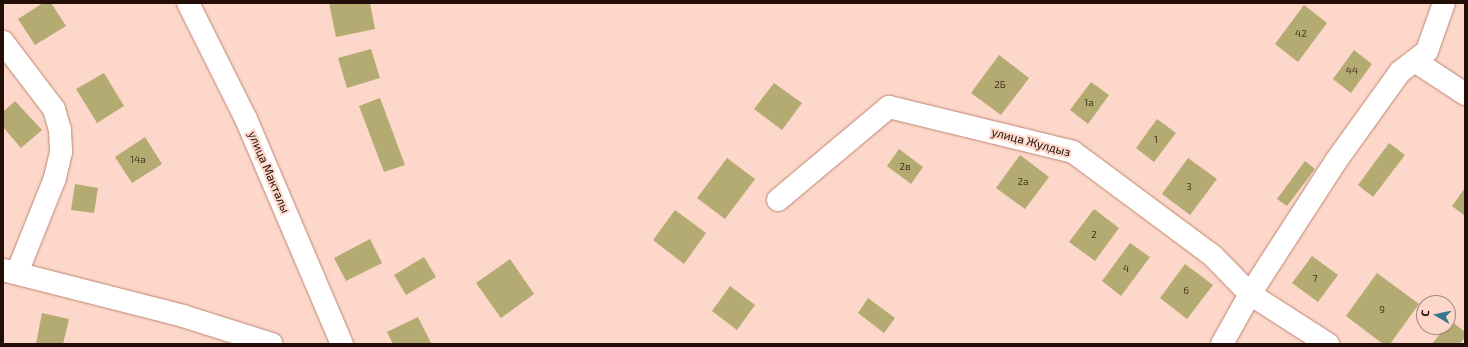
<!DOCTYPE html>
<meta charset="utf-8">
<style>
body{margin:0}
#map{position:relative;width:1468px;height:347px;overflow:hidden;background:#fcd7ca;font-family:"Exo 2",sans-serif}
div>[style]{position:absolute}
.building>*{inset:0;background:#b3ab72}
.roads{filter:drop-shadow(0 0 1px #bd8470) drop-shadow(0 0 1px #bd8470)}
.street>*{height:22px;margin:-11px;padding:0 11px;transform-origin:11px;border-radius:11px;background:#fff}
span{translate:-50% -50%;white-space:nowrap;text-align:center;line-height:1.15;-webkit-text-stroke:4px #fcd7ca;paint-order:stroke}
.number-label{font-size:10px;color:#483622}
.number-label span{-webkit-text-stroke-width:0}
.street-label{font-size:12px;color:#240f08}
.frame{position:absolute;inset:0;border:4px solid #240f08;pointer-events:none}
.north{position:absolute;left:1416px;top:295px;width:40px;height:40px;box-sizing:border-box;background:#fcd7ca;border:1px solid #a6877c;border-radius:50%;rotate:279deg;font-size:11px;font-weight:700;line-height:16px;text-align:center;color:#240f08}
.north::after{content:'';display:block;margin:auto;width:14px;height:18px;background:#38788b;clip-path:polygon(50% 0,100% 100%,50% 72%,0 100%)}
</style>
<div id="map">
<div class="building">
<div style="clip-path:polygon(43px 3px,51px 3px,66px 26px,35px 45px,18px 19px)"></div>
<div style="clip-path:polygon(329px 3px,370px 3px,375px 29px,336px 37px)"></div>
<div style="clip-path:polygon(1304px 5px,1327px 23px,1298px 62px,1275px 44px)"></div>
<div style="clip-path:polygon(371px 49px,380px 78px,347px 88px,338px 58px)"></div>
<div style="clip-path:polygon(1354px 50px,1372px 64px,1351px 93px,1333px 79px)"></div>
<div style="clip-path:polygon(999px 55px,1029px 78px,1001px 115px,971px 93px)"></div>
<div style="clip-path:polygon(104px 73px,124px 106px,97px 123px,76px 89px)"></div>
<div style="clip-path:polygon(1091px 82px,1109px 95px,1088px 124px,1070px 110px)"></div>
<div style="clip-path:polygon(774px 83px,802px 103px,782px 130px,754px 109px)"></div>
<div style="clip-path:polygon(380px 98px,405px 165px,384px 172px,359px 106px)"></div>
<div style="clip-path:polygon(15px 101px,42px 130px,21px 148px,3px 127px,3px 112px)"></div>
<div style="clip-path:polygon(1157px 119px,1176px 133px,1154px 162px,1136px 148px)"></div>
<div style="clip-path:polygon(145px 137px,162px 164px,132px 183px,115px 157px)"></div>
<div style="clip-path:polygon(1389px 143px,1405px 155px,1373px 197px,1358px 185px)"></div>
<div style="clip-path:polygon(899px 149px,923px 167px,911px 184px,887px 166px)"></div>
<div style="clip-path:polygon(1020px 155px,1049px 177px,1025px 209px,996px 188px)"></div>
<div style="clip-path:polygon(727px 158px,755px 179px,725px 219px,697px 198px)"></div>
<div style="clip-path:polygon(1188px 158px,1217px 179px,1190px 215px,1162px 194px)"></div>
<div style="clip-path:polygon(1305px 161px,1315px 169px,1287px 206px,1277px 199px)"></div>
<div style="clip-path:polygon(75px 184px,98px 188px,94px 213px,71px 210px)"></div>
<div style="clip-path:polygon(1465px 188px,1465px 216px,1452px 206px)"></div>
<div style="clip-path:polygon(1094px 209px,1119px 228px,1095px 261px,1069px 242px)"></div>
<div style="clip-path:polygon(675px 210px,706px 233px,684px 264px,653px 240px)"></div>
<div style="clip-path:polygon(370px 239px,382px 263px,346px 281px,334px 258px)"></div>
<div style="clip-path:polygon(1130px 243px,1150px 257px,1121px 296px,1102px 281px)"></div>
<div style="clip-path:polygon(1312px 256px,1338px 275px,1318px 302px,1292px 283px)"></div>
<div style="clip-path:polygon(424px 257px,436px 277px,406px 295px,394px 275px)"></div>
<div style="clip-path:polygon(510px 259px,534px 294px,501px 318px,476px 283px)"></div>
<div style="clip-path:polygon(1185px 264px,1213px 285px,1187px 319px,1160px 298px)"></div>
<div style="clip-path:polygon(1377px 273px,1419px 304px,1390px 344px,1383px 344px,1346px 316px)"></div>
<div style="clip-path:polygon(730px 286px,755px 305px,737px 330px,712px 311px)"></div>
<div style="clip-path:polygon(868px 298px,895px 318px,884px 333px,858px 313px)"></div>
<div style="clip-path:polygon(42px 313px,69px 319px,63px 344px,36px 344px)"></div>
<div style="clip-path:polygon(418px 317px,431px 343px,393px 344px,387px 332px)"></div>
<div style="clip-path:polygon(1450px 320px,1465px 332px,1465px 337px,1460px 344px,1432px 344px,1445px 327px,1448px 327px)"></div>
</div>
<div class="roads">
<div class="street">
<div style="left:188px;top:3px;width:130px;rotate:63.4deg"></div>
<div style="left:246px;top:119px;width:245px;rotate:66.9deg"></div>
<div style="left:3px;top:42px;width:84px;rotate:52.7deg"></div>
<div style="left:54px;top:109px;width:22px;rotate:74deg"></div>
<div style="left:60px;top:130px;width:22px;rotate:87deg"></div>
<div style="left:61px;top:152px;width:27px;rotate:103deg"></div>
<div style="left:55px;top:178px;width:102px;rotate:111.8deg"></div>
<div style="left:1415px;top:61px;width:60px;rotate:33.4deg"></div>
<div style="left:778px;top:200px;width:145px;rotate:-40deg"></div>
<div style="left:889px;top:107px;width:189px;rotate:13.7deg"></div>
<div style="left:1073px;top:152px;width:174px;rotate:36.6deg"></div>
<div style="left:1213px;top:256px;width:53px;rotate:45.8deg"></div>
<div style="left:1250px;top:294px;width:93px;rotate:32.7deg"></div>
<div style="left:3px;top:270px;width:186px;rotate:14.3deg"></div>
<div style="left:183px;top:316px;width:93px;rotate:17.5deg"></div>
<div style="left:1222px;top:344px;width:57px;rotate:-60.8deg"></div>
<div style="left:1250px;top:294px;width:158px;rotate:-57.1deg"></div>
<div style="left:1336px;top:161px;width:110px;rotate:-54.3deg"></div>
<div style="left:1400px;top:72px;width:34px;rotate:-38deg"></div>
<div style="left:1427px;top:51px;width:51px;rotate:-70.5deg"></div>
</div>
</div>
<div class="number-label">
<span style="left:1301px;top:34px">42</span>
<span style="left:1352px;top:71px">44</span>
<span style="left:1000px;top:85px">2Б</span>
<span style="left:1089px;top:103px">1а</span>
<span style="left:1156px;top:140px">1</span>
<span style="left:138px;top:160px">14а</span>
<span style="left:905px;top:167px">2в</span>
<span style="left:1023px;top:182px">2а</span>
<span style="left:1189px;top:187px">3</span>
<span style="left:1094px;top:235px">2</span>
<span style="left:1126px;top:269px">4</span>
<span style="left:1315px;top:279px">7</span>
<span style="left:1186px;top:291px">6</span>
<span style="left:1382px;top:310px">9</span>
</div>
<div class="street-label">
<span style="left:1031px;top:142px;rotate:15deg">улица Жулдыз</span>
<span style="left:269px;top:172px;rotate:67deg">улица Макталы</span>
</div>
<div class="frame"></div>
<div class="north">С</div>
</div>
